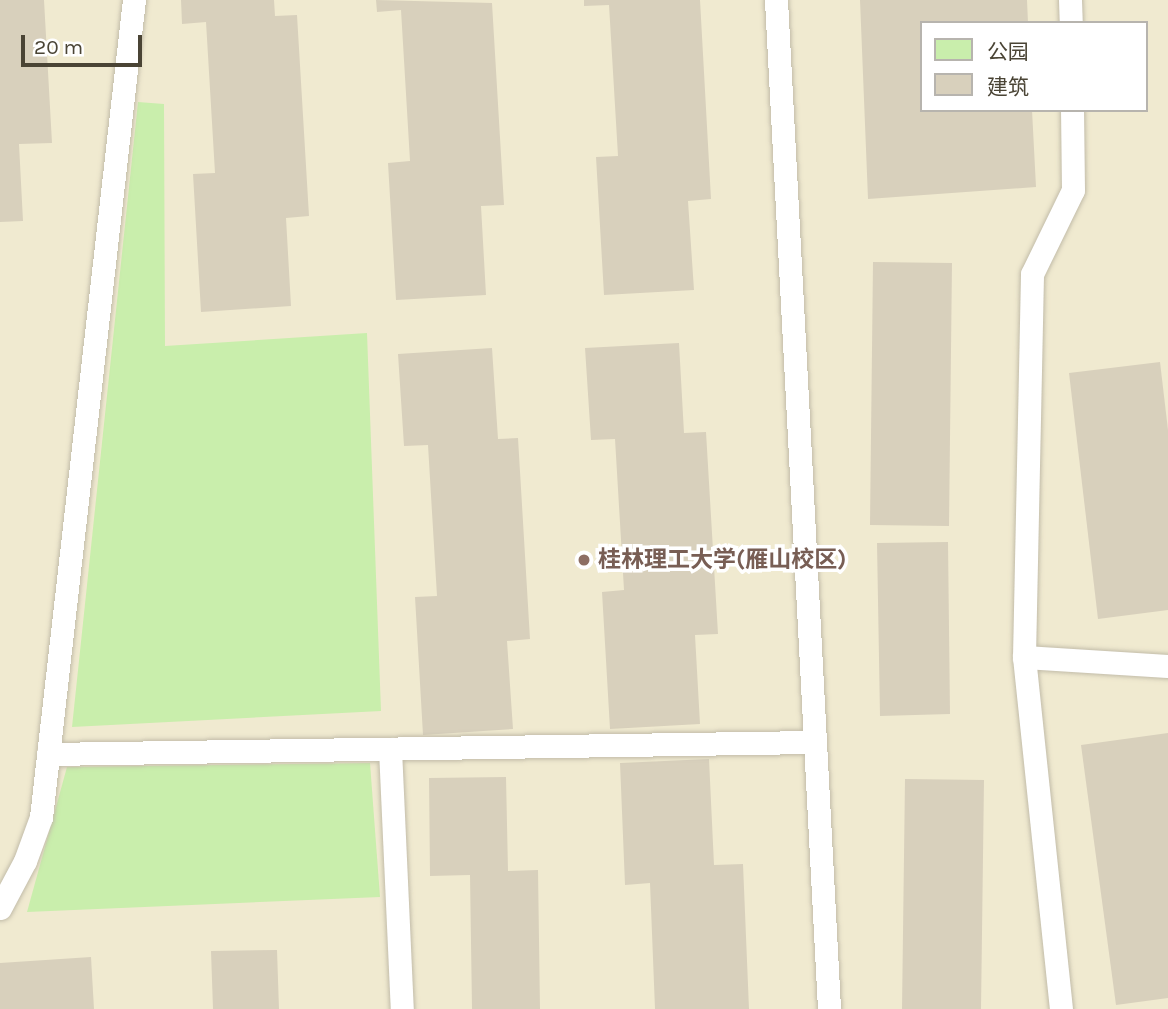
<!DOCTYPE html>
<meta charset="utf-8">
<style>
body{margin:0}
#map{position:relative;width:1168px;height:1009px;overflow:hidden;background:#f5f3e8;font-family:Karla,"Noto Sans SC",sans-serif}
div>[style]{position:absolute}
.education>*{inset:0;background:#f0ead0}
.green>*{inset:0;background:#c9eeac}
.building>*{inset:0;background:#d8d0bc}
.roads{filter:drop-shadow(0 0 2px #c2bca9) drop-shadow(0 0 2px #c2bca9)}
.lane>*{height:23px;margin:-11.5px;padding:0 11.5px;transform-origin:11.5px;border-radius:11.5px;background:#fff}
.dots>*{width:19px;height:19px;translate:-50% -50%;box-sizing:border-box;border:4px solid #fff;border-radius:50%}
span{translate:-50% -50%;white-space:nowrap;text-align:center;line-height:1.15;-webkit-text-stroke:7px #fff;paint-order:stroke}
.education-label{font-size:23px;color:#785e54;font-weight:700}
.left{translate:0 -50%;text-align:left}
.legend{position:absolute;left:920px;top:21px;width:228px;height:91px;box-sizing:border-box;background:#fff;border:2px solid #b7b4ae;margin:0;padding:9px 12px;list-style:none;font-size:21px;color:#4a4435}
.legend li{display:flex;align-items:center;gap:14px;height:35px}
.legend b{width:35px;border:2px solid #b7b4ae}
.scale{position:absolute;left:21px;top:35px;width:121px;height:32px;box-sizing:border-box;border:4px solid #4a4435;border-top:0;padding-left:9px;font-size:21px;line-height:24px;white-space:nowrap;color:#4a4435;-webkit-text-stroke:5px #fff;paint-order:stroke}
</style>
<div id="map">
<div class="education">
<div style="clip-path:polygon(evenodd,0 0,1168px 0,1168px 1009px,0 1009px,0 0,921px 23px,1145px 23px,1145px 110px,921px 110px,921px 23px)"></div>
</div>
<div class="green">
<div style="clip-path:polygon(138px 102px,164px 104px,165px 346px,367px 333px,381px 711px,72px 727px)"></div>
<div style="clip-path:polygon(370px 763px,380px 897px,27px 912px,67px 767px)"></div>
</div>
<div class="building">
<div style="clip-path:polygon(0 0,44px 0,52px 143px,19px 144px,23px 221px,0 222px)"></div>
<div style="clip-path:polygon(181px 0,274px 0,275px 16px,297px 15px,309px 216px,286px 218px,291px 306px,201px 312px,193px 174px,215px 173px,206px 22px,182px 24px)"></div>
<div style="clip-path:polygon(376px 0,492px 3px,504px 205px,481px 206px,486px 295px,396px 300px,388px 163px,410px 161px,401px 10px,377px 12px)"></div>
<div style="clip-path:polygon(584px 0,700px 0,711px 199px,688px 201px,694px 290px,604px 295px,596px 157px,618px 156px,609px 5px,584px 6px)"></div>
<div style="clip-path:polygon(860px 0,1027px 0,1028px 23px,921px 23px,921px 110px,1032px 110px,1036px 187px,868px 199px)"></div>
<div style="clip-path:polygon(873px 262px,952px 263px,949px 526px,870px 525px)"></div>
<div style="clip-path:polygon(679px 343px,684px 433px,706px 432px,718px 634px,695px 635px,700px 724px,610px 729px,602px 592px,624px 590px,615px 439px,591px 440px,585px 348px)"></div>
<div style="clip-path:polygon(492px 348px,498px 439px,518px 438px,530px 639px,507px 641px,513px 729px,423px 735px,415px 597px,437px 596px,428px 445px,404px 446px,398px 354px)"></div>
<div style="clip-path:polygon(1160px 362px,1168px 430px,1168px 610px,1098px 619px,1069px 373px)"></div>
<div style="clip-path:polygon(948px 542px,950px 714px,880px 716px,877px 543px)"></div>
<div style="clip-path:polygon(1168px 733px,1168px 998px,1116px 1005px,1081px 745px)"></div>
<div style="clip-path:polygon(709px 759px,714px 865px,743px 864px,749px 1009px,655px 1009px,650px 883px,625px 885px,620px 763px)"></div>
<div style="clip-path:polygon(506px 777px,508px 871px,538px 870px,540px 1009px,472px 1009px,470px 875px,430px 876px,429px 778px)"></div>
<div style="clip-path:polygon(905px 779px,984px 780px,981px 1009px,902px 1009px)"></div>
<div style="clip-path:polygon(277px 950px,279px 1009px,213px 1009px,211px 951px)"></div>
<div style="clip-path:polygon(91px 957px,94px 1009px,0 1009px,0 963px)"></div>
</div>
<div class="roads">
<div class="lane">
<div style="left:776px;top:0;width:1010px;rotate:86.99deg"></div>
<div style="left:1070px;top:0;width:23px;rotate:88deg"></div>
<div style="left:1024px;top:657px;width:144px;rotate:3.6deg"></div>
<div style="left:390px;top:749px;width:260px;rotate:87.4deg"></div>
<div style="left:48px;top:754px;width:767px;rotate:-0.9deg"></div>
<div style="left:0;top:908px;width:53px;rotate:-62deg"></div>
<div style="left:25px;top:861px;width:47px;rotate:-70deg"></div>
<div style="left:41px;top:817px;width:822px;rotate:-83.51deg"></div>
<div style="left:1061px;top:1009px;width:354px;rotate:-96deg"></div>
<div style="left:1024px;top:657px;width:383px;rotate:-88.8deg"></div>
<div style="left:1032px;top:274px;width:93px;rotate:-64deg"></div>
<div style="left:1073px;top:190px;width:80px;rotate:-90.7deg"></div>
</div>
</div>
<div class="dots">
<div style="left:584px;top:560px;background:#8d6e63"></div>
</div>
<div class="education-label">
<span class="left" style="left:598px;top:560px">桂林理工大学(雁山校区)</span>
</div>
<ul class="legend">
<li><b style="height:19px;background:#c9eeac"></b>公园</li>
<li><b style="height:19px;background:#d8d0bc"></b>建筑</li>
</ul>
<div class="scale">20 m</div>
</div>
